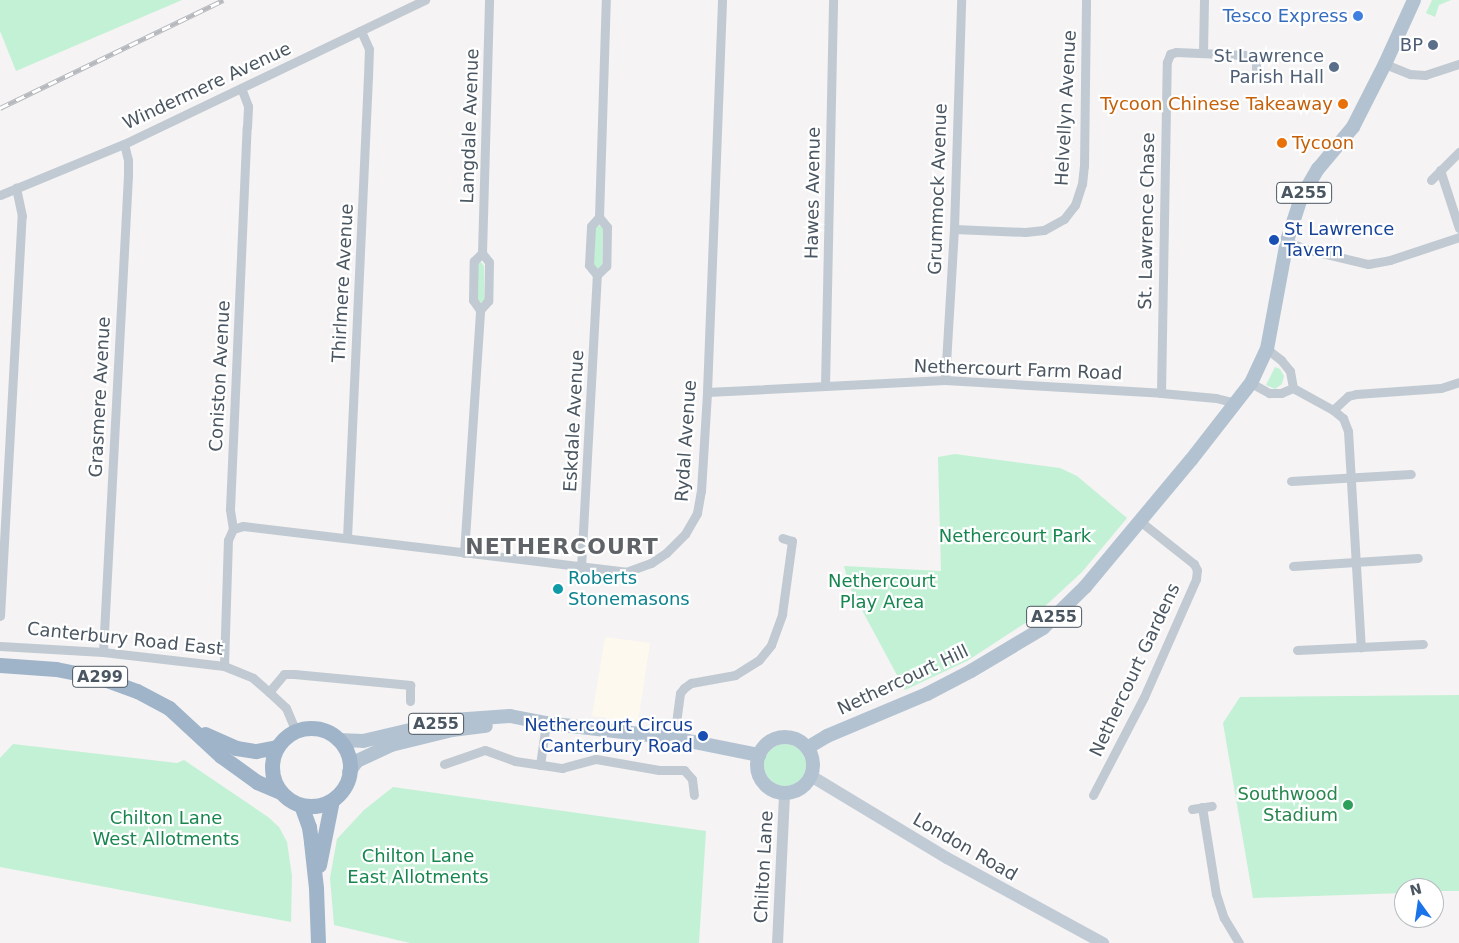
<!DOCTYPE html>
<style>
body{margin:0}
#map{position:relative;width:1459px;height:943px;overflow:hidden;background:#f5f3f3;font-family:"DejaVu Sans",sans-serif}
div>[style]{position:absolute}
.commercial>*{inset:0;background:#fdf9ef}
.green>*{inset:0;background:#c3f1d5}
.round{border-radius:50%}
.minor>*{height:9px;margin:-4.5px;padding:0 4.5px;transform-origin:4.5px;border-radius:4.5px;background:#c1cad2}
.tertiary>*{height:11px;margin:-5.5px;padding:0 5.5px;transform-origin:5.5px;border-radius:5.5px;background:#c1cad2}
.secondary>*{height:12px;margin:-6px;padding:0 6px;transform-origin:6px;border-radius:6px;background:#c1cbd6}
.primary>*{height:14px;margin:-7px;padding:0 7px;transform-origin:7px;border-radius:7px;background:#b3c2d1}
.primary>.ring{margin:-7px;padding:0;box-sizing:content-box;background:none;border:14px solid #b3c2d1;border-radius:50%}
.trunk>*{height:15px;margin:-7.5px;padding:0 7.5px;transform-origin:7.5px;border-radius:7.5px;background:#9fb4c9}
.trunk>.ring{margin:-7.5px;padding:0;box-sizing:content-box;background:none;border:15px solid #9fb4c9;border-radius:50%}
.rail>*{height:5px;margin-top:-2.5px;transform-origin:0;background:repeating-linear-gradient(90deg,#fff 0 9px,#b5b8bd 0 18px);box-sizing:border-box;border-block:1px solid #b5b8bd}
.dots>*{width:14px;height:14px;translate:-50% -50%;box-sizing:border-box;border:2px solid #fff;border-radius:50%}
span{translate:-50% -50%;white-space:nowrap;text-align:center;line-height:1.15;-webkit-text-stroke:4.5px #fff;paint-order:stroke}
.shield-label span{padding:1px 4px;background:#fff;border:1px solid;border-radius:4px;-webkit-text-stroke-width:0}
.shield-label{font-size:16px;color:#4a5661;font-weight:700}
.shop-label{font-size:18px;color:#366cbe}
.right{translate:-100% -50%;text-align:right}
.service-label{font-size:18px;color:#4e5e75}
.street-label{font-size:18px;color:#4a5661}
.food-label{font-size:18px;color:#c56008}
.left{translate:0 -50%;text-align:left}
.transit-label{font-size:18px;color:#164399}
.park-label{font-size:18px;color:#17864f}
.culture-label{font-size:18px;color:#0d838f}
.leisure-label{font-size:18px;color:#27864d}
.district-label{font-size:22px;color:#5f6368;font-weight:700;letter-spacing:1px}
.north{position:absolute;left:1394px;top:878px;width:50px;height:50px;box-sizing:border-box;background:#fff;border:1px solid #b7bbc0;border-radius:50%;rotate:346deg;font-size:14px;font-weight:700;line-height:20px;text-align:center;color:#4a5661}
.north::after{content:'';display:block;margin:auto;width:18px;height:22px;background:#1a73e8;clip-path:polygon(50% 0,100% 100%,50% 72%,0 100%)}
</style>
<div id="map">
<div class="commercial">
<div style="clip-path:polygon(605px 637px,650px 643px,638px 722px,592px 716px)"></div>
</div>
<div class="green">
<div style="clip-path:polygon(0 0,182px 0,16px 71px,0 31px)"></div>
<div style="clip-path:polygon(1432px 0,1451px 0,1439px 5px,1435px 17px,1426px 13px)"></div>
<div style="clip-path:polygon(599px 225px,603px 228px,602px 265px,598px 270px,593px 267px,594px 227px)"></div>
<div style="clip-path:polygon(481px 262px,484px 266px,484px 301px,480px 303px,477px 301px,478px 263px)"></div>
<div style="clip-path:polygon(1275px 367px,1280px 369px,1284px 376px,1282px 384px,1275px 389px,1266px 385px)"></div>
<div style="clip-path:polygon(955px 454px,1060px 468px,1077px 476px,1127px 518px,1082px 572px,1030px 620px,967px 661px,905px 690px,849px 586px,844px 566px,941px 571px,938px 457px)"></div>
<div style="clip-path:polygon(1459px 695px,1459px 891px,1434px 891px,1434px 888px,1404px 888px,1404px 893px,1253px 898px,1223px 723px,1240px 697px)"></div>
<div style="clip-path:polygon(13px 744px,177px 763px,184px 760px,268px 817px,279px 827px,287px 842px,292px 876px,291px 922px,0 867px,0 758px)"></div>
<div class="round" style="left:764px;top:744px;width:42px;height:42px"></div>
<div style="clip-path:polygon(393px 787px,706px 831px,699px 943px,410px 943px,334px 925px,330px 878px,337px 839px,364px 810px)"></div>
</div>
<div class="minor">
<div style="left:1203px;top:52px;width:52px;rotate:-88.9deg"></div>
<div style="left:1256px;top:56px;width:15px;rotate:90deg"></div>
<div style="left:1385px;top:64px;width:27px;rotate:22deg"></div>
<div style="left:1410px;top:74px;width:15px;rotate:4deg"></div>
<div style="left:1425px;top:75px;width:36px;rotate:-18deg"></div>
<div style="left:1440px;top:170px;width:61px;rotate:71.9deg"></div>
<div style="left:1431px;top:180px;width:40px;rotate:-45deg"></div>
<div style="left:0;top:195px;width:134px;rotate:-22.4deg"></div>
<div style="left:124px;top:144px;width:334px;rotate:-25.6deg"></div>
<div style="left:599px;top:217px;width:217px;rotate:-88.2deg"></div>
<div style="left:599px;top:217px;width:13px;rotate:51deg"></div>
<div style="left:607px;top:227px;width:39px;rotate:91deg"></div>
<div style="left:606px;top:266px;width:13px;rotate:135deg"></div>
<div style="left:597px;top:275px;width:13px;rotate:-129deg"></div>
<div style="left:589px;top:265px;width:39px;rotate:-87deg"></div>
<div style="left:591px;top:226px;width:12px;rotate:-48deg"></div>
<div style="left:954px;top:229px;width:71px;rotate:2.4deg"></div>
<div style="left:1025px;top:232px;width:19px;rotate:-6deg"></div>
<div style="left:1044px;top:230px;width:23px;rotate:-29deg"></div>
<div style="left:1064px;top:219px;width:18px;rotate:-52deg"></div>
<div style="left:1075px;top:205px;width:22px;rotate:-72deg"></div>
<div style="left:1082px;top:184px;width:18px;rotate:-84deg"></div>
<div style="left:1084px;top:166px;width:166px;rotate:-89.3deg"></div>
<div style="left:1287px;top:241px;width:20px;rotate:24deg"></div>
<div style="left:1305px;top:249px;width:65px;rotate:13.4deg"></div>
<div style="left:1368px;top:264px;width:22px;rotate:-10deg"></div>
<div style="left:1390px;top:260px;width:73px;rotate:-18.4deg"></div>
<div style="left:482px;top:253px;width:253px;rotate:-88.4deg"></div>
<div style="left:482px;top:253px;width:11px;rotate:52deg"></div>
<div style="left:489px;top:262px;width:39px;rotate:91deg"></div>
<div style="left:488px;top:301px;width:12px;rotate:132deg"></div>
<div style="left:480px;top:310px;width:12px;rotate:-125deg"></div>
<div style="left:473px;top:300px;width:39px;rotate:-89deg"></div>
<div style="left:474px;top:261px;width:11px;rotate:-45deg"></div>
<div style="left:1267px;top:349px;width:18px;rotate:38deg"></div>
<div style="left:1281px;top:360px;width:14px;rotate:51deg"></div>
<div style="left:1290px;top:371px;width:17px;rotate:80deg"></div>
<div style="left:945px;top:380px;width:151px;rotate:-86.6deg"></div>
<div style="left:954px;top:229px;width:229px;rotate:-88.2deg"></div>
<div style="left:1251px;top:383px;width:21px;rotate:29deg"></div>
<div style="left:1269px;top:393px;width:12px"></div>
<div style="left:1281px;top:393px;width:13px;rotate:-23deg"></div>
<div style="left:825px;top:386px;width:386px;rotate:-88.8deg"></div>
<div style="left:1293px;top:388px;width:46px;rotate:28.8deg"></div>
<div style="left:1333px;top:410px;width:13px;rotate:39deg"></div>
<div style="left:1343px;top:418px;width:14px;rotate:69deg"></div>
<div style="left:1348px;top:431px;width:217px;rotate:86.6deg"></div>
<div style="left:707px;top:392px;width:238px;rotate:-2.9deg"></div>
<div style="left:945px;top:380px;width:216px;rotate:3.4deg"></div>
<div style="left:1161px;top:393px;width:55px;rotate:5.2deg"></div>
<div style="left:1216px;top:398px;width:21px;rotate:14deg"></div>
<div style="left:1161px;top:393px;width:331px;rotate:-89deg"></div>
<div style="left:1167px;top:62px;width:9px;rotate:-69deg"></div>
<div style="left:1170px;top:54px;width:6px;rotate:-18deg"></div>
<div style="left:1176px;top:52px;width:92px;rotate:2.5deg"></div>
<div style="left:1333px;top:410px;width:21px;rotate:-43deg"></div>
<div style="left:1348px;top:396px;width:8px;rotate:-14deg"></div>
<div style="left:1356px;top:394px;width:85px;rotate:-4deg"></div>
<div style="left:1441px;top:388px;width:19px;rotate:-18deg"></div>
<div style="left:1291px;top:481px;width:120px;rotate:-3.3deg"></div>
<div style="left:233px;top:529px;width:10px;rotate:-17deg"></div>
<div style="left:243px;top:526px;width:386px;rotate:6.8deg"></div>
<div style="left:626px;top:572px;width:27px;rotate:-20deg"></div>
<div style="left:651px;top:563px;width:18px;rotate:-34deg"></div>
<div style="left:666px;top:553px;width:27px;rotate:-45deg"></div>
<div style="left:685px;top:534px;width:24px;rotate:-60deg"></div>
<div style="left:697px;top:513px;width:22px;rotate:-80deg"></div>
<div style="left:701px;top:491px;width:99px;rotate:-86.5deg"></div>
<div style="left:707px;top:392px;width:392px;rotate:-87.8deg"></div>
<div style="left:347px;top:538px;width:461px;rotate:-87.4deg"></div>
<div style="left:368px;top:77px;width:28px;rotate:-88deg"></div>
<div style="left:369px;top:49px;width:20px;rotate:-114deg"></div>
<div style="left:464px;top:553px;width:244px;rotate:-86.2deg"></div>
<div style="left:1293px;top:566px;width:125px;rotate:-3.7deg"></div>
<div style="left:581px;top:568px;width:293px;rotate:-86.9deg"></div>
<div style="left:0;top:616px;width:401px;rotate:-86.9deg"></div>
<div style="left:22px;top:216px;width:29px;rotate:-102deg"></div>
<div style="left:0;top:646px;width:103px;rotate:3.3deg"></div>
<div style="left:103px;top:652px;width:122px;rotate:6.6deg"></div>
<div style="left:224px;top:666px;width:31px;rotate:22deg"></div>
<div style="left:253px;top:678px;width:21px;rotate:41deg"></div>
<div style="left:269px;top:692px;width:23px;rotate:43deg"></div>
<div style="left:286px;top:708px;width:25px;rotate:67deg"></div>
<div style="left:1297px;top:650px;width:126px;rotate:-2.7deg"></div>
<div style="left:103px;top:652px;width:477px;rotate:-87deg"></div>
<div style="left:128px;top:176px;width:16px;rotate:-90deg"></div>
<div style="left:128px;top:160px;width:16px;rotate:-104deg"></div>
<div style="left:224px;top:666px;width:126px;rotate:-88.2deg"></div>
<div style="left:228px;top:540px;width:12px;rotate:-66deg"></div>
<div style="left:233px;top:529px;width:20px;rotate:-99deg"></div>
<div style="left:230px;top:509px;width:382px;rotate:-87.5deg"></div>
<div style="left:247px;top:127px;width:21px;rotate:-87deg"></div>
<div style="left:248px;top:106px;width:19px;rotate:-111deg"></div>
<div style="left:269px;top:692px;width:23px;rotate:-50deg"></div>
<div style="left:284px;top:674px;width:10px"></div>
<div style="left:294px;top:674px;width:117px;rotate:5.4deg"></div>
<div style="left:410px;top:685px;width:16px;rotate:90deg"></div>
<div style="left:674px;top:738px;width:45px;rotate:-82.4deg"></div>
<div style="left:680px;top:693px;width:6px;rotate:-51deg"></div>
<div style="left:684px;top:688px;width:9px;rotate:-36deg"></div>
<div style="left:691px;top:683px;width:45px;rotate:-10.3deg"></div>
<div style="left:735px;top:675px;width:28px;rotate:-32deg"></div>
<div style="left:759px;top:660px;width:19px;rotate:-51deg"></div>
<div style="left:771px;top:645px;width:33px;rotate:-70deg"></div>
<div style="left:782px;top:614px;width:74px;rotate:-82.2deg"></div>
<div style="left:792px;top:541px;width:10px;rotate:-163deg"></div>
<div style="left:444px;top:764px;width:43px;rotate:-18.9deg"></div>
<div style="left:485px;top:750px;width:32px;rotate:20deg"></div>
<div style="left:515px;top:761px;width:48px;rotate:8.5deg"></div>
<div style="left:562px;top:768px;width:35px;rotate:-15deg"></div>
<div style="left:596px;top:759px;width:64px;rotate:9.9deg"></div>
<div style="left:659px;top:770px;width:25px"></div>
<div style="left:684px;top:770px;width:12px;rotate:48deg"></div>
<div style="left:692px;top:779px;width:16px;rotate:83deg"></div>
<div style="left:540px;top:765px;width:42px;rotate:-81.9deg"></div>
<div style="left:1093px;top:795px;width:110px;rotate:-62.5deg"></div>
<div style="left:1144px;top:697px;width:129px;rotate:-66.2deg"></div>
<div style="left:1196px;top:579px;width:9px;rotate:-84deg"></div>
<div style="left:1197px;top:570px;width:7px;rotate:-117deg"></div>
<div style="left:1194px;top:564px;width:68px;rotate:-141.6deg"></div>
<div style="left:1202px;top:807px;width:88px;rotate:80.9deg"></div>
<div style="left:1216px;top:894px;width:25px;rotate:72deg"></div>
<div style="left:1224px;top:918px;width:29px;rotate:59deg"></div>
<div style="left:1192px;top:809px;width:20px;rotate:-9deg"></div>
</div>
<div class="tertiary">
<div style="left:777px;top:943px;width:150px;rotate:-87.3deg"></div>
</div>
<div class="secondary">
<div style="left:811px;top:776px;width:159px;rotate:31.1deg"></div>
<div style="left:947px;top:858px;width:178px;rotate:28.6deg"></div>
</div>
<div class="primary">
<div class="ring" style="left:757px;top:737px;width:42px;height:42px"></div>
<div style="left:338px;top:740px;width:25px;rotate:2deg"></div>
<div style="left:363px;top:741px;width:92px;rotate:-13.1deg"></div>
<div style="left:453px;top:720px;width:57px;rotate:-4deg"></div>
<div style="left:510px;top:716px;width:37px;rotate:11deg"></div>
<div style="left:546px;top:723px;width:129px;rotate:6.7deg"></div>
<div style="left:674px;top:738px;width:87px;rotate:11.3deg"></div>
<div style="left:807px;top:748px;width:23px;rotate:-31deg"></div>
<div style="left:827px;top:736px;width:108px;rotate:-22.8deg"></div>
<div style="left:927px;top:694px;width:50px;rotate:-27.6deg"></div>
<div style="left:971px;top:671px;width:84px;rotate:-30.8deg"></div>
<div style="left:1043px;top:628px;width:59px;rotate:-44.3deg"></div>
<div style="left:1085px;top:587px;width:165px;rotate:-50.2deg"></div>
<div style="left:1191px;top:460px;width:98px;rotate:-52.1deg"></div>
<div style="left:1251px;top:383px;width:38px;rotate:-65deg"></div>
<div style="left:1267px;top:349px;width:110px;rotate:-79.5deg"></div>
<div style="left:1287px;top:241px;width:45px;rotate:-72deg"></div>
<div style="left:1301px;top:198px;width:34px;rotate:-60deg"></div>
<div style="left:1318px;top:169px;width:55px;rotate:-50.2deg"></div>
<div style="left:1353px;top:127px;width:71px;rotate:-63.1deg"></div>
<div style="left:1385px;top:64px;width:70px;rotate:-65.6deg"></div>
<div style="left:349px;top:772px;width:14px;rotate:-54deg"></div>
<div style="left:357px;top:761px;width:38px;rotate:-25deg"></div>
<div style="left:391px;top:745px;width:63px;rotate:-13.8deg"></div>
<div style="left:452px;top:730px;width:34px;rotate:-7deg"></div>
</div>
<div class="trunk">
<div style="left:0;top:665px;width:56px;rotate:4.1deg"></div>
<div style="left:56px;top:669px;width:46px;rotate:11.3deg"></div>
<div style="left:101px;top:678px;width:38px;rotate:20deg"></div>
<div style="left:137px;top:691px;width:36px;rotate:28deg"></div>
<div style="left:169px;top:708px;width:71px;rotate:42.7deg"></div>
<div style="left:221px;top:756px;width:44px;rotate:35.8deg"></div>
<div style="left:257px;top:782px;width:25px;rotate:23deg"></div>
<div class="ring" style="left:272px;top:728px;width:63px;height:63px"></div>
<div style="left:205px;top:734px;width:34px;rotate:24deg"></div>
<div style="left:236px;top:748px;width:20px;rotate:9deg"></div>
<div style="left:256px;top:751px;width:21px;rotate:-11deg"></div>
<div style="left:301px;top:805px;width:23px;rotate:70deg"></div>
<div style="left:309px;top:827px;width:15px;rotate:82deg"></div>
<div style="left:311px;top:842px;width:46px;rotate:83.8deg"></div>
<div style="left:316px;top:888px;width:55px;rotate:87.9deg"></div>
<div style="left:319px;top:865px;width:66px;rotate:-78.7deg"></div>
</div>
<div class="rail">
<div style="left:0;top:108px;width:248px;rotate:-25.8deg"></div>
</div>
<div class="dots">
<div style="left:1358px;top:16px;background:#3f7fe0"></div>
<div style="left:1433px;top:45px;background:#5c6f8a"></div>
<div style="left:1334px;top:67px;background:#5c6f8a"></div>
<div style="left:1343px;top:104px;background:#e8710a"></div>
<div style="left:1282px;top:143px;background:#e8710a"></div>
<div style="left:1274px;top:240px;background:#1a4fb4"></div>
<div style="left:558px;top:589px;background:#0f9aa8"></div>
<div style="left:703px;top:736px;background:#1a4fb4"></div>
<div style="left:1348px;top:805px;background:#2e9e5b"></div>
</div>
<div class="shield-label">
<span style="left:1304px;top:193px">A255</span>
<span style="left:1054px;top:617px">A255</span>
<span style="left:100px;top:677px">A299</span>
<span style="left:436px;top:724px">A255</span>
</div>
<div class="shop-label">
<span class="right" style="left:1348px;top:16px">Tesco Express</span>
</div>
<div class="service-label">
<span class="right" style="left:1423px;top:45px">BP</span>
<span class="right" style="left:1324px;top:67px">St Lawrence<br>Parish Hall</span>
</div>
<div class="street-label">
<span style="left:207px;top:86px;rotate:-25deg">Windermere Avenue</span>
<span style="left:1066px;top:108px;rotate:-87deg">Helvellyn Avenue</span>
<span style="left:470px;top:126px;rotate:-88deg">Langdale Avenue</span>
<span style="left:938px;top:189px;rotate:-88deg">Grummock Avenue</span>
<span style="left:813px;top:193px;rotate:-89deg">Hawes Avenue</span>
<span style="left:1147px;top:221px;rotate:-89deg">St. Lawrence Chase</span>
<span style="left:343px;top:283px;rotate:-87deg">Thirlmere Avenue</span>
<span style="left:1018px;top:370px;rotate:2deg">Nethercourt Farm Road</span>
<span style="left:220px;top:376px;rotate:-87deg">Coniston Avenue</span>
<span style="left:100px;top:397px;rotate:-87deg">Grasmere Avenue</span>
<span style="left:574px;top:421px;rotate:-87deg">Eskdale Avenue</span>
<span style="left:686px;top:441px;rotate:-86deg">Rydal Avenue</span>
<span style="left:125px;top:639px;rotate:6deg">Canterbury Road East</span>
<span style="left:1135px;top:670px;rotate:-65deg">Nethercourt Gardens</span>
<span style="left:903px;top:680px;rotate:-25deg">Nethercourt Hill</span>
<span style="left:965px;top:847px;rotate:30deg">London Road</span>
<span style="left:764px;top:867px;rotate:-87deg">Chilton Lane</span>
</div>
<div class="food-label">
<span class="right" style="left:1333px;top:104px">Tycoon Chinese Takeaway</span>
<span class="left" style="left:1292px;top:143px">Tycoon</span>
</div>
<div class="transit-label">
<span class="left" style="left:1284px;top:240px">St Lawrence<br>Tavern</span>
<span class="right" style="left:693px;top:736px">Nethercourt Circus<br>Canterbury Road</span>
</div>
<div class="park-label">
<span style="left:1015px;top:536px">Nethercourt Park</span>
<span style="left:882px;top:592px">Nethercourt<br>Play Area</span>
<span style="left:166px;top:829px">Chilton Lane<br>West Allotments</span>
<span style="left:418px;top:867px">Chilton Lane<br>East Allotments</span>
</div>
<div class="culture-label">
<span class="left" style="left:568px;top:589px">Roberts<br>Stonemasons</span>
</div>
<div class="leisure-label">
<span class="right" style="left:1338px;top:805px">Southwood<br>Stadium</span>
</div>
<div class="district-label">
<span style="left:562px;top:547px">NETHERCOURT</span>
</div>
<div class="north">N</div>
</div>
